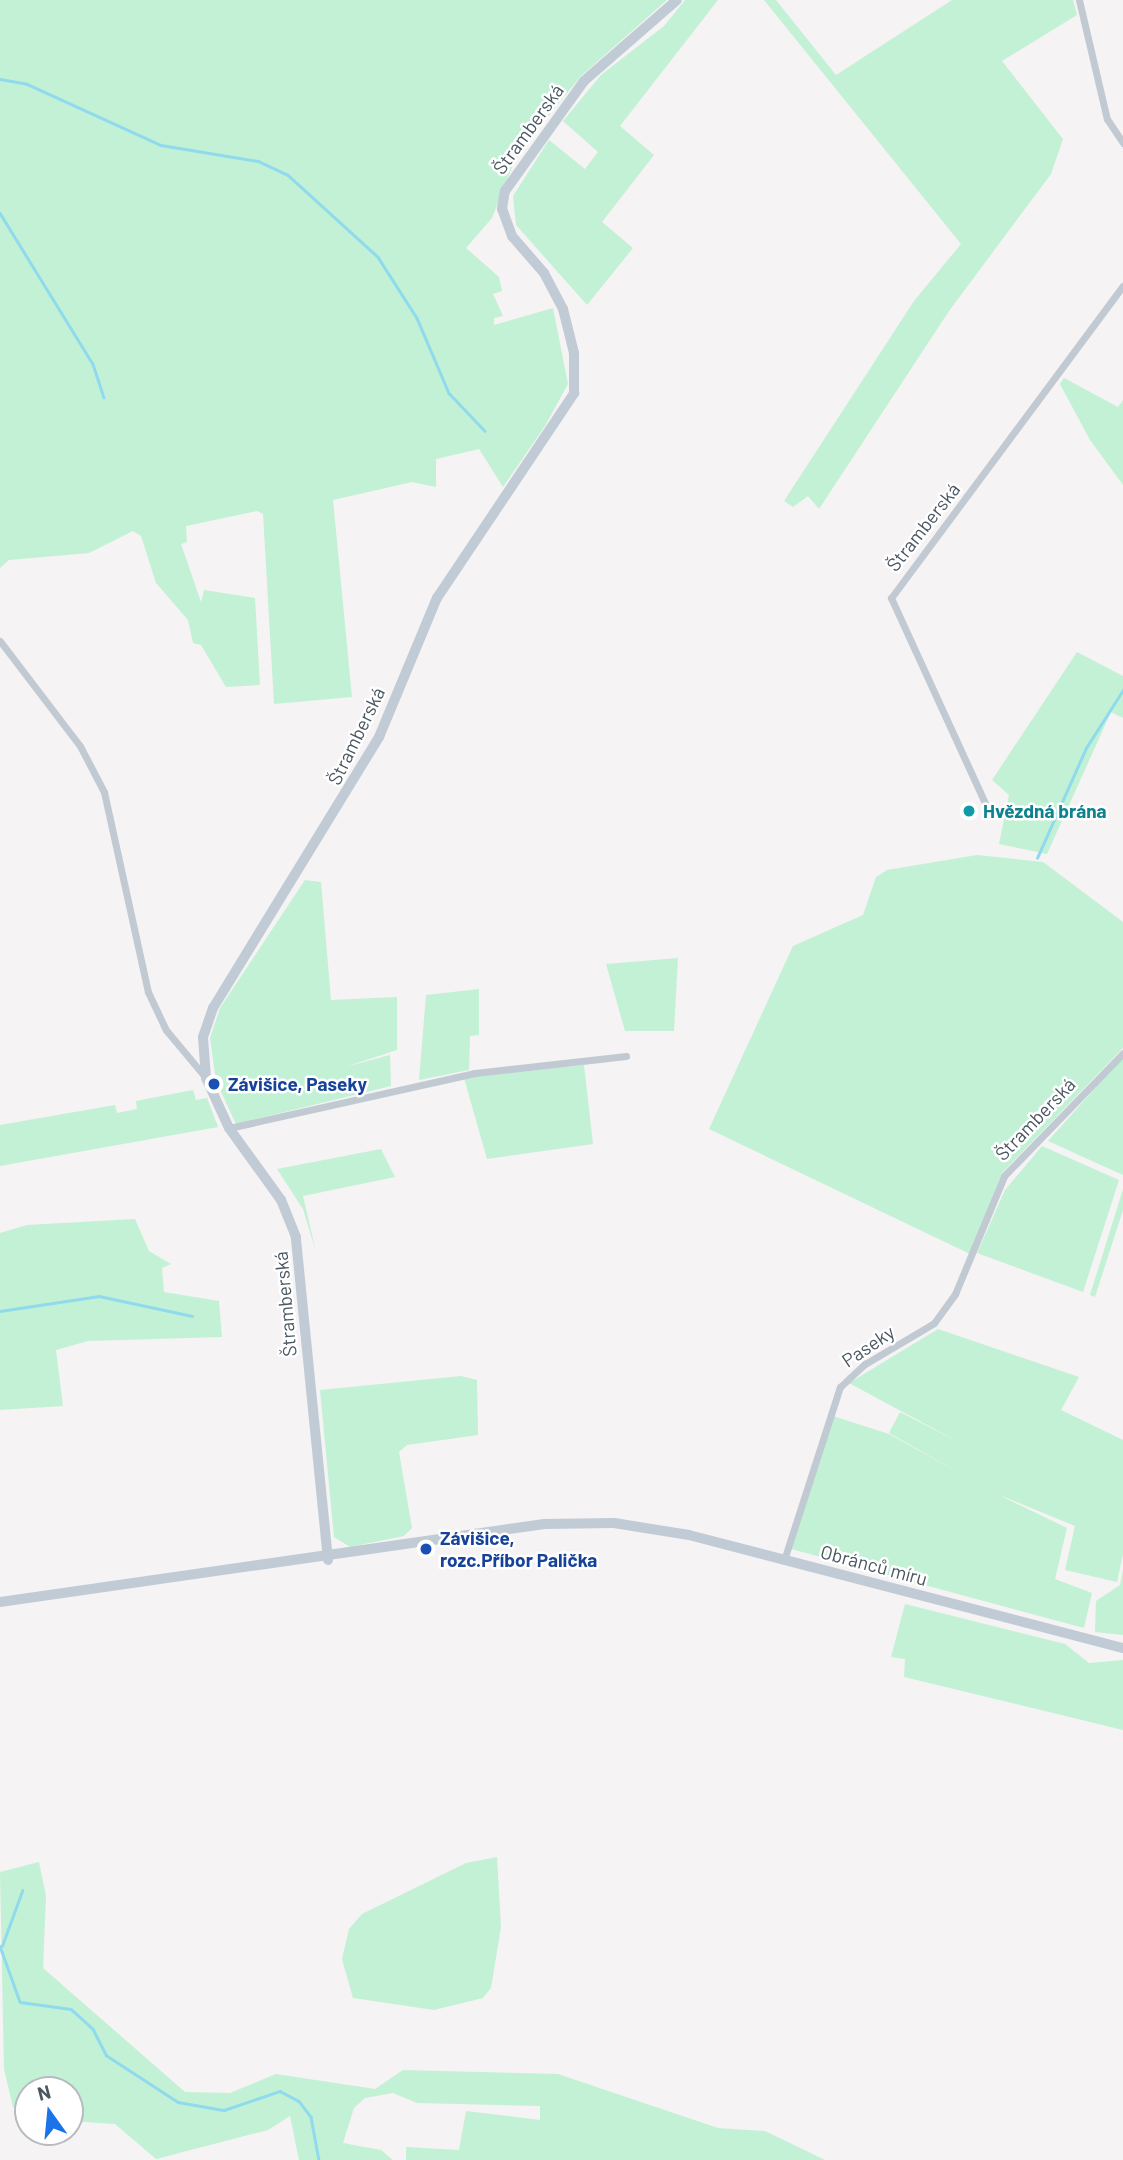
<!DOCTYPE html>
<meta charset="utf-8">
<style>
body{margin:0}
#map{position:relative;width:1123px;height:2160px;overflow:hidden;background:#f5f3f3;font-family:Barlow,sans-serif}
div>[style]{position:absolute}
.green>*{inset:0;background:#c3f1d5}
.stream>*{height:2.5px;margin:-1.25px;padding:0 1.25px;transform-origin:1.25px;border-radius:1.25px;background:#90daee}
.street>*{height:7px;margin:-3.5px;padding:0 3.5px;transform-origin:3.5px;border-radius:3.5px;background:#c1cad2}
.secondary>*{height:10px;margin:-5px;padding:0 5px;transform-origin:5px;border-radius:5px;background:#c1cbd6}
.dots>*{width:19px;height:19px;translate:-50% -50%;box-sizing:border-box;border:4px solid #fff;border-radius:50%}
span{translate:-50% -50%;white-space:nowrap;text-align:center;line-height:1.15;-webkit-text-stroke:5px #fff;paint-order:stroke}
.street-label{font-size:19px;color:#4a5661}
.culture-label{font-size:19px;color:#0d838f;font-weight:700}
.left{translate:0 -50%;text-align:left}
.transit-label{font-size:19px;color:#164399;font-weight:700}
.north{position:absolute;left:14px;top:2076px;width:70px;height:70px;box-sizing:border-box;background:#fff;border:2px solid #b7bbc0;border-radius:50%;rotate:345deg;font-size:19px;font-weight:700;line-height:28px;text-align:center;color:#4a5661}
.north::after{content:'';display:block;margin:auto;width:24px;height:32px;background:#1a73e8;clip-path:polygon(50% 0,100% 100%,50% 72%,0 100%)}
</style>
<div id="map">
<div class="green">
<div style="clip-path:polygon(0 0,667px 0,581px 76px,541px 125px,514px 162px,492px 218px,466px 248px,499px 277px,502px 291px,493px 294px,503px 316px,494px 318px,494px 325px,553px 308px,568px 384px,545px 426px,503px 487px,479px 449px,436px 459px,436px 487px,412px 482px,333px 500px,352px 697px,274px 704px,263px 514px,257px 511px,186px 526px,187px 542px,181px 544px,201px 602px,204px 590px,255px 598px,260px 685px,226px 687px,201px 645px,193px 643px,188px 620px,156px 583px,141px 536px,133px 531px,89px 553px,9px 560px,0 568px)"></div>
<div style="clip-path:polygon(685px 0,718px 0,620px 126px,654px 155px,602px 222px,633px 248px,587px 305px,516px 225px,513px 196px,549px 140px,585px 169px,598px 152px,563px 121px,601px 75px,664px 26px)"></div>
<div style="clip-path:polygon(764px 0,776px 0,836px 75px,952px 0,1073px 0,1077px 15px,1002px 61px,1063px 139px,1051px 174px,949px 311px,819px 509px,808px 496px,793px 507px,784px 501px,914px 301px,961px 244px)"></div>
<div style="clip-path:polygon(1064px 378px,1118px 407px,1123px 400px,1123px 485px,1090px 440px,1060px 384px)"></div>
<div style="clip-path:polygon(1077px 652px,1123px 676px,1123px 718px,1111px 712px,1047px 854px,999px 844px,1009px 795px,992px 780px)"></div>
<div style="clip-path:polygon(977px 855px,1043px 862px,1123px 922px,1123px 1048px,1002px 1173px,970px 1254px,709px 1129px,793px 946px,863px 915px,876px 877px,887px 870px)"></div>
<div style="clip-path:polygon(305px 880px,321px 882px,331px 1000px,397px 997px,397px 1050px,345px 1067px,390px 1055px,391px 1086px,236px 1124px,216px 1081px,210px 1038px,220px 1008px)"></div>
<div style="clip-path:polygon(678px 958px,674px 1031px,625px 1031px,606px 964px)"></div>
<div style="clip-path:polygon(479px 989px,479px 1035px,470px 1036px,469px 1070px,419px 1080px,426px 995px)"></div>
<div style="clip-path:polygon(1123px 1057px,1123px 1175px,1048px 1141px)"></div>
<div style="clip-path:polygon(584px 1065px,593px 1144px,487px 1159px,464px 1078px)"></div>
<div style="clip-path:polygon(193px 1090px,196px 1100px,207px 1098px,218px 1127px,0 1166px,0 1125px,115px 1105px,117px 1113px,137px 1109px,136px 1101px)"></div>
<div style="clip-path:polygon(1042px 1146px,1119px 1180px,1083px 1292px,977px 1253px,1005px 1190px)"></div>
<div style="clip-path:polygon(381px 1149px,395px 1177px,303px 1196px,316px 1252px,303px 1209px,277px 1169px)"></div>
<div style="clip-path:polygon(1123px 1189px,1123px 1210px,1095px 1297px,1090px 1295px)"></div>
<div style="clip-path:polygon(135px 1219px,149px 1251px,171px 1264px,162px 1268px,164px 1292px,219px 1301px,222px 1337px,88px 1341px,56px 1350px,63px 1406px,0 1410px,0 1233px,27px 1225px)"></div>
<div style="clip-path:polygon(938px 1329px,1079px 1377px,1061px 1410px,1123px 1440px,1123px 1554px,1117px 1582px,1065px 1570px,1075px 1526px,997px 1494px,1067px 1528px,1055px 1579px,1092px 1593px,1084px 1628px,791px 1549px,833px 1416px,889px 1434px,967px 1477px,889px 1433px,900px 1412px,964px 1445px,849px 1383px)"></div>
<div style="clip-path:polygon(461px 1376px,477px 1380px,478px 1435px,407px 1445px,399px 1452px,412px 1528px,404px 1536px,350px 1547px,334px 1537px,320px 1390px)"></div>
<div style="clip-path:polygon(1123px 1569px,1123px 1635px,1095px 1632px,1096px 1601px,1120px 1585px)"></div>
<div style="clip-path:polygon(905px 1604px,1065px 1644px,1089px 1663px,1123px 1660px,1123px 1730px,904px 1677px,905px 1659px,891px 1657px)"></div>
<div style="clip-path:polygon(497px 1857px,501px 1927px,491px 1988px,483px 1998px,434px 2010px,353px 1998px,342px 1959px,349px 1929px,362px 1914px,466px 1863px)"></div>
<div style="clip-path:polygon(39px 1862px,46px 1896px,43px 1968px,185px 2092px,230px 2093px,276px 2074px,375px 2089px,403px 2070px,558px 2074px,718px 2128px,765px 2131px,825px 2160px,406px 2160px,406px 2147px,459px 2150px,466px 2111px,540px 2120px,540px 2106px,417px 2103px,393px 2093px,365px 2098px,354px 2108px,343px 2143px,381px 2150px,393px 2160px,299px 2160px,290px 2116px,268px 2130px,156px 2159px,115px 2124px,70px 2121px,70px 2090px,28px 2090px,28px 2116px,13px 2107px,4px 2069px,0 1872px)"></div>
</div>
<div class="stream">
<div style="left:0;top:79px;width:27px;rotate:10deg"></div>
<div style="left:27px;top:84px;width:147px;rotate:24.5deg"></div>
<div style="left:161px;top:145px;width:98px;rotate:9.4deg"></div>
<div style="left:258px;top:161px;width:33px;rotate:25deg"></div>
<div style="left:288px;top:175px;width:122px;rotate:42.3deg"></div>
<div style="left:378px;top:257px;width:72px;rotate:57.4deg"></div>
<div style="left:417px;top:318px;width:82px;rotate:66.9deg"></div>
<div style="left:449px;top:393px;width:52px;rotate:46.5deg"></div>
<div style="left:0;top:213px;width:177px;rotate:58.4deg"></div>
<div style="left:93px;top:364px;width:35px;rotate:72deg"></div>
<div style="left:1037px;top:858px;width:120px;rotate:-66deg"></div>
<div style="left:1086px;top:748px;width:69px;rotate:-57.5deg"></div>
<div style="left:0;top:1311px;width:100px;rotate:-8.6deg"></div>
<div style="left:99px;top:1296px;width:95px;rotate:12.1deg"></div>
<div style="left:0;top:1946px;width:59px;rotate:70.3deg"></div>
<div style="left:20px;top:2002px;width:51px;rotate:7.8deg"></div>
<div style="left:71px;top:2009px;width:30px;rotate:42deg"></div>
<div style="left:93px;top:2029px;width:29px;rotate:63deg"></div>
<div style="left:106px;top:2055px;width:86px;rotate:33.1deg"></div>
<div style="left:178px;top:2102px;width:47px;rotate:9.9deg"></div>
<div style="left:224px;top:2110px;width:59px;rotate:-18.7deg"></div>
<div style="left:280px;top:2091px;width:21px;rotate:28deg"></div>
<div style="left:299px;top:2101px;width:20px;rotate:53deg"></div>
<div style="left:311px;top:2117px;width:44px;rotate:79.5deg"></div>
<div style="left:2px;top:1946px;width:59px;rotate:-70deg"></div>
</div>
<div class="street">
<div style="left:1079px;top:0;width:122px;rotate:76.8deg"></div>
<div style="left:1107px;top:119px;width:29px;rotate:56deg"></div>
<div style="left:0;top:641px;width:132px;rotate:52.7deg"></div>
<div style="left:80px;top:746px;width:52px;rotate:62.4deg"></div>
<div style="left:104px;top:792px;width:205px;rotate:77.6deg"></div>
<div style="left:148px;top:992px;width:42px;rotate:64.7deg"></div>
<div style="left:166px;top:1030px;width:62px;rotate:50.2deg"></div>
<div style="left:990px;top:814px;width:238px;rotate:-114.6deg"></div>
<div style="left:891px;top:598px;width:389px;rotate:-53.4deg"></div>
<div style="left:229px;top:1128px;width:252px;rotate:-12.6deg"></div>
<div style="left:475px;top:1073px;width:152px;rotate:-6.4deg"></div>
<div style="left:784px;top:1560px;width:182px;rotate:-72.1deg"></div>
<div style="left:840px;top:1387px;width:34px;rotate:-43deg"></div>
<div style="left:865px;top:1364px;width:80px;rotate:-30.7deg"></div>
<div style="left:934px;top:1323px;width:36px;rotate:-54deg"></div>
<div style="left:955px;top:1294px;width:128px;rotate:-67.4deg"></div>
<div style="left:1004px;top:1176px;width:171px;rotate:-45.9deg"></div>
</div>
<div class="secondary">
<div style="left:328px;top:1560px;width:325px;rotate:-95.7deg"></div>
<div style="left:296px;top:1237px;width:40px;rotate:-112deg"></div>
<div style="left:281px;top:1200px;width:89px;rotate:-125.8deg"></div>
<div style="left:229px;top:1128px;width:55px;rotate:-114.7deg"></div>
<div style="left:206px;top:1078px;width:41px;rotate:-94.2deg"></div>
<div style="left:203px;top:1037px;width:31px;rotate:-71deg"></div>
<div style="left:213px;top:1008px;width:318px;rotate:-58.5deg"></div>
<div style="left:379px;top:737px;width:151px;rotate:-67.4deg"></div>
<div style="left:437px;top:598px;width:247px;rotate:-56.2deg"></div>
<div style="left:574px;top:393px;width:40px;rotate:-90deg"></div>
<div style="left:574px;top:353px;width:45px;rotate:-104deg"></div>
<div style="left:563px;top:309px;width:41px;rotate:-117.8deg"></div>
<div style="left:544px;top:273px;width:49px;rotate:-130.9deg"></div>
<div style="left:512px;top:236px;width:29px;rotate:-110deg"></div>
<div style="left:502px;top:209px;width:18px;rotate:-81deg"></div>
<div style="left:505px;top:191px;width:135px;rotate:-54.3deg"></div>
<div style="left:584px;top:81px;width:123px;rotate:-41.1deg"></div>
<div style="left:0;top:1602px;width:550px;rotate:-8.16deg"></div>
<div style="left:544px;top:1524px;width:70px;rotate:-0.8deg"></div>
<div style="left:614px;top:1523px;width:76px;rotate:9.1deg"></div>
<div style="left:689px;top:1535px;width:448px;rotate:14.6deg"></div>
</div>
<div class="dots">
<div style="left:969px;top:811px;background:#0f9aa8"></div>
<div style="left:214px;top:1084px;background:#1a4fb4"></div>
<div style="left:426px;top:1549px;background:#1a4fb4"></div>
</div>
<div class="street-label">
<span style="left:528px;top:129px;rotate:-54deg">Štramberská</span>
<span style="left:923px;top:527px;rotate:-52deg">Štramberská</span>
<span style="left:356px;top:736px;rotate:-64deg">Štramberská</span>
<span style="left:1035px;top:1119px;rotate:-46deg">Štramberská</span>
<span style="left:285px;top:1304px;rotate:-95deg">Štramberská</span>
<span style="left:868px;top:1346px;rotate:-34deg">Paseky</span>
<span style="left:874px;top:1565px;rotate:15deg">Obránců míru</span>
</div>
<div class="culture-label">
<span class="left" style="left:983px;top:811px">Hvězdná brána</span>
</div>
<div class="transit-label">
<span class="left" style="left:228px;top:1084px">Závišice, Paseky</span>
<span class="left" style="left:440px;top:1549px">Závišice,<br>rozc.Příbor Palička</span>
</div>
<div class="north">N</div>
</div>
